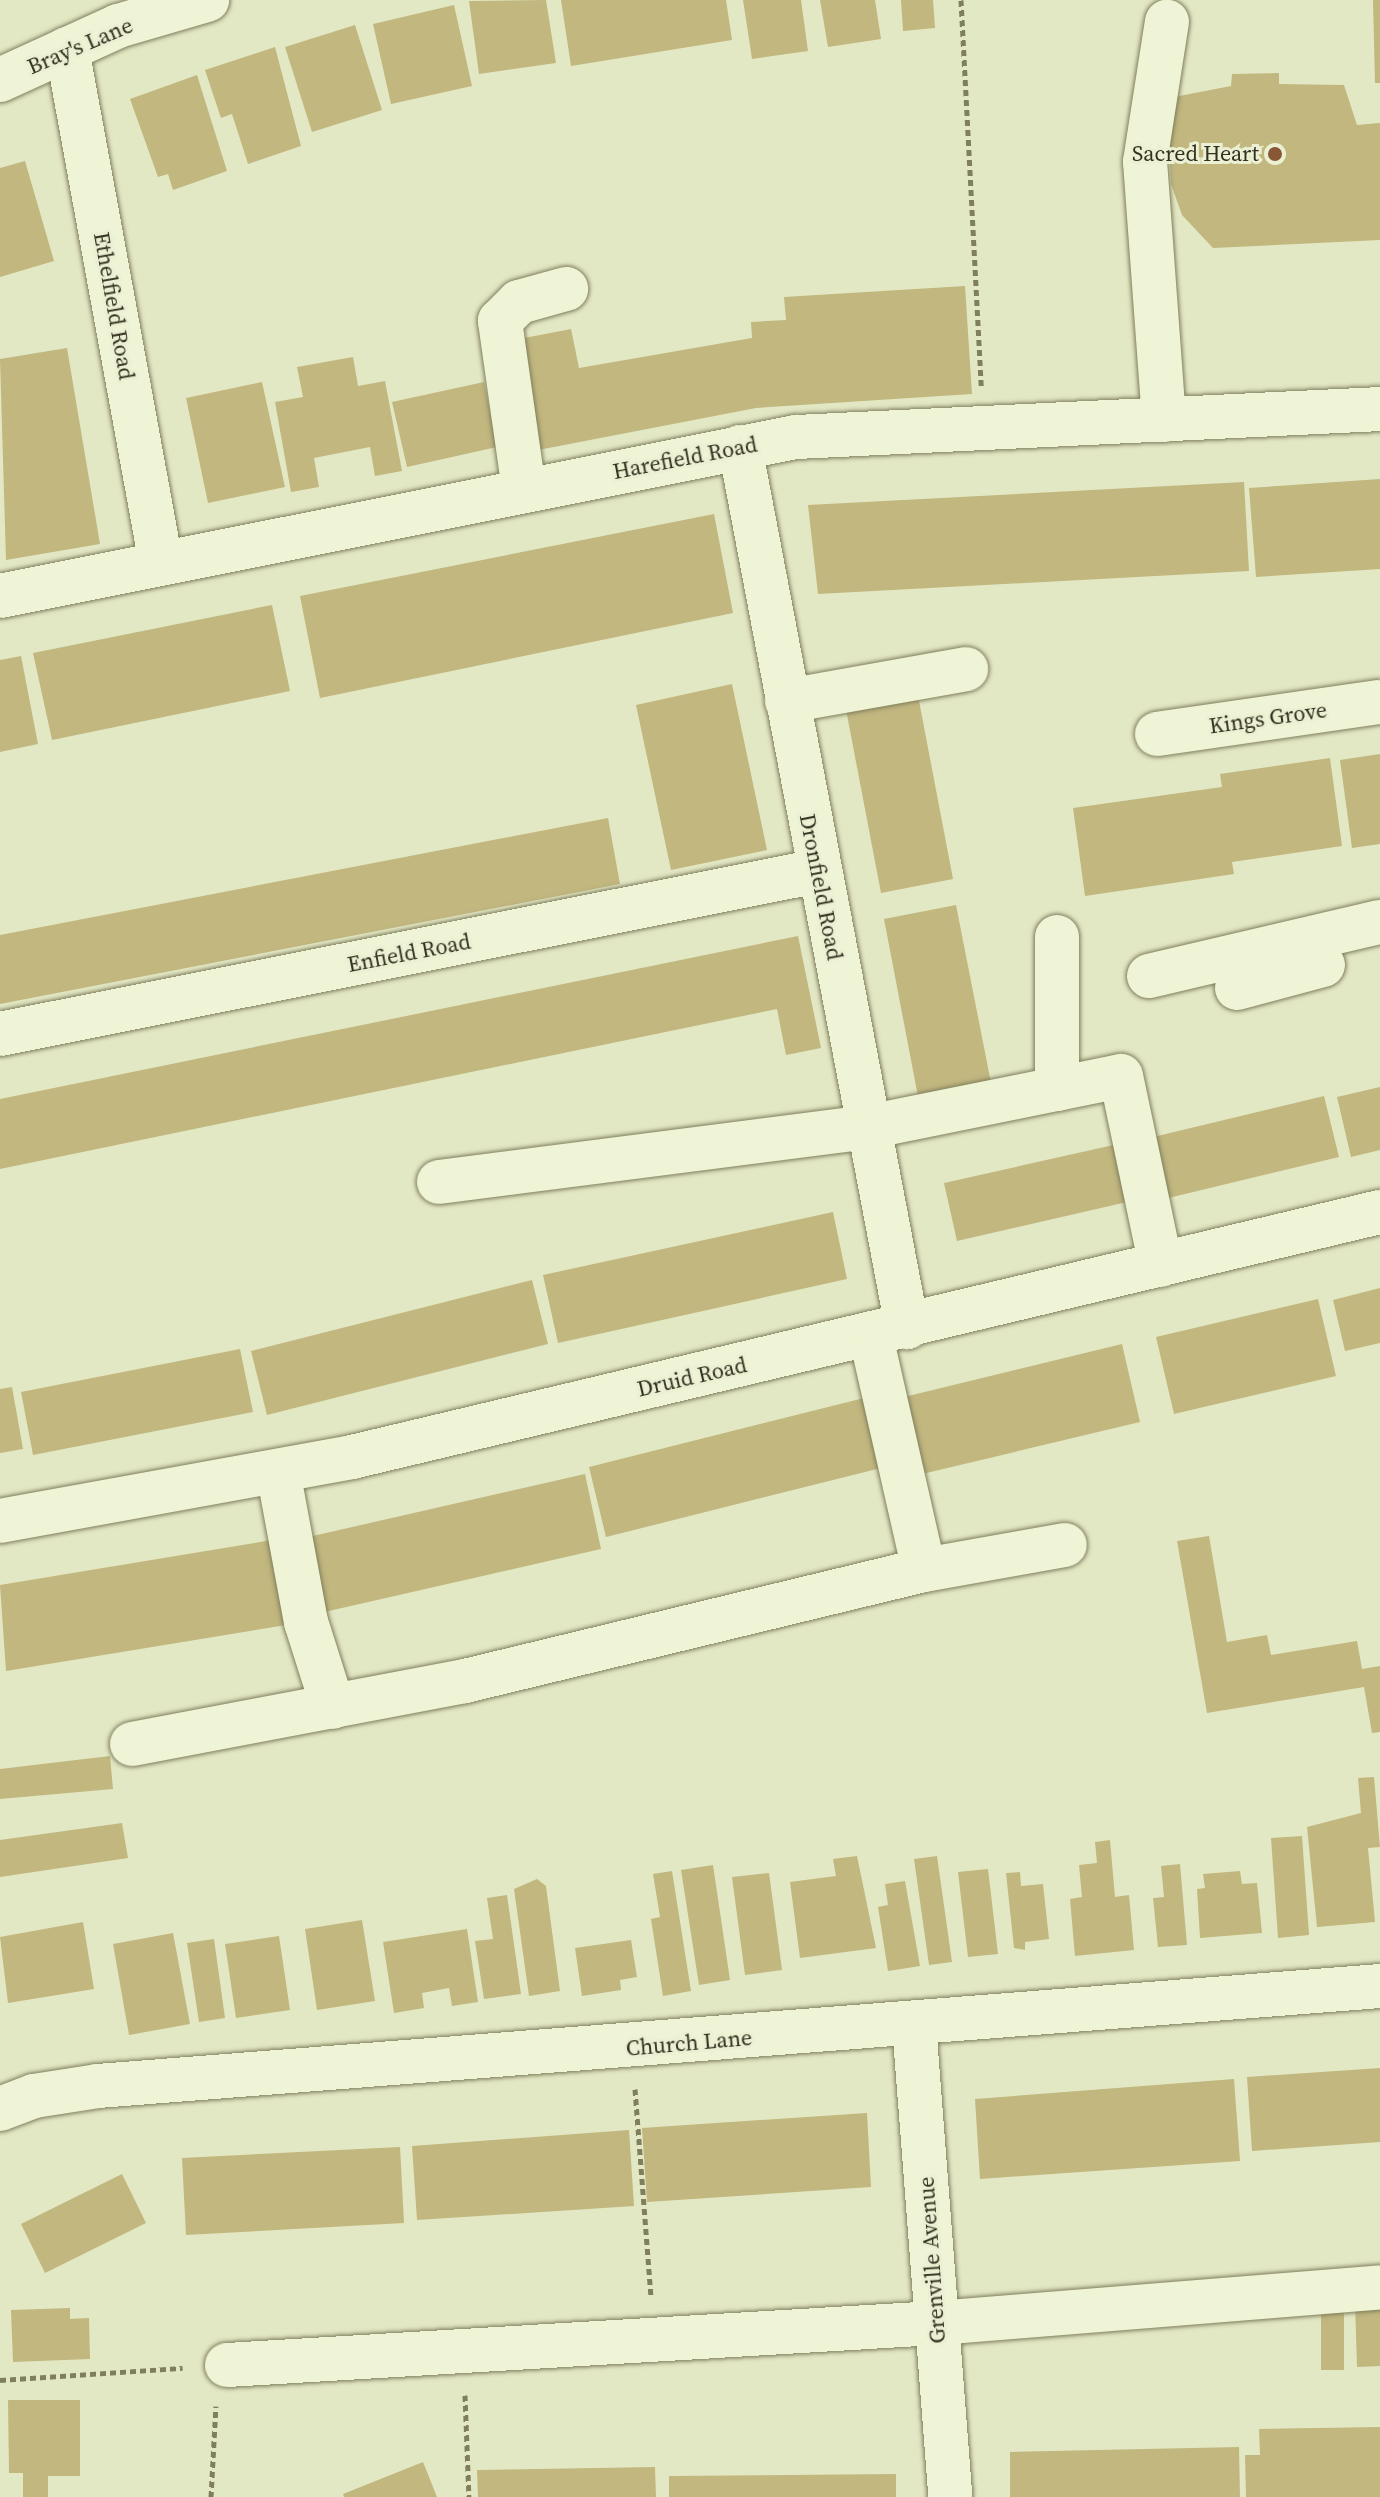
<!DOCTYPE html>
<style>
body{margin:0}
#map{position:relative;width:1380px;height:2497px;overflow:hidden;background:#e3e8c4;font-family:"Source Serif 4",serif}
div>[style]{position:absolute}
.building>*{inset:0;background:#c1b77f}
.path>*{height:5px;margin-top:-2.5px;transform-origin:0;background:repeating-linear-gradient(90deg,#807f5d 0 6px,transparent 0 10px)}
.roads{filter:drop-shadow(0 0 2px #807f5d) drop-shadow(0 0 2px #807f5d)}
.minor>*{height:44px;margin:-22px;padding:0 22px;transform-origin:22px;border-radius:22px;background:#f0f4d6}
.dots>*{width:22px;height:22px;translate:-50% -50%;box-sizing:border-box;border:4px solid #ecf0d3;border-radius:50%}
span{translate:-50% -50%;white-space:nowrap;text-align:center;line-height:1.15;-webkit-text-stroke:6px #ecf0d3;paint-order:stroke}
.street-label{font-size:22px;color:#32311f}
.poi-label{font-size:22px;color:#32311f}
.right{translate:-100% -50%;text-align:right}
</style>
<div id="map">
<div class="building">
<div style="clip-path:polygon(546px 0,556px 63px,479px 74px,469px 1px)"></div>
<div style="clip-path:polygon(561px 0,726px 0,732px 40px,571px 66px)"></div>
<div style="clip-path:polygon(743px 0,801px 0,808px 51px,752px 59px)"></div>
<div style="clip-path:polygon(820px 0,875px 0,881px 39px,828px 47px)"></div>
<div style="clip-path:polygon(901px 0,933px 0,935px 28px,903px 31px)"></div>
<div style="clip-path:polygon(1373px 0,1380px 0,1380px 83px,1375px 83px)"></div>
<div style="clip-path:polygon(454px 5px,472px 86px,391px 104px,373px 24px)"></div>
<div style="clip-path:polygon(355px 25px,382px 110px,312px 132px,285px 47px)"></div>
<div style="clip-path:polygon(275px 47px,301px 146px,248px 164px,232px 114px,221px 118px,205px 70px)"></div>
<div style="clip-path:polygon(1279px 73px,1279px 84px,1344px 85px,1357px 125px,1380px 123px,1380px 240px,1213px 248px,1182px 215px,1171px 184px,1167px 110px,1174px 97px,1231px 86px,1232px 74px)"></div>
<div style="clip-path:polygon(197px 75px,227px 171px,173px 190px,168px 174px,158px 177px,130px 99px)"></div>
<div style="clip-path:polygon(25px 161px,54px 261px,0 277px,0 168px)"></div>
<div style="clip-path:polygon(965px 286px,972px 394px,756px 408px,533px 451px,509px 341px,571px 329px,579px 368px,752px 338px,751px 322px,786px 320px,784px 297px)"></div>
<div style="clip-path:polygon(67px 348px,100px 544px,6px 560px,0 359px)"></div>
<div style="clip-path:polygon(353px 357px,358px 386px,385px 381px,402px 471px,375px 476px,370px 447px,314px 458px,319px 487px,291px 492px,275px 402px,303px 397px,297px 367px)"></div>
<div style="clip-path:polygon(262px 382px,285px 487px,208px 503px,186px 398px)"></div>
<div style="clip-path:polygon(484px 382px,497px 447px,407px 467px,392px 402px)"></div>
<div style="clip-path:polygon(1380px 479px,1380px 569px,1256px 577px,1249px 488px)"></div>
<div style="clip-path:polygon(1244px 482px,1249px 571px,818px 594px,808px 505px)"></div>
<div style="clip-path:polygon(714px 514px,733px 613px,320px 698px,300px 596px)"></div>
<div style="clip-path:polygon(272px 605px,290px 691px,52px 740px,33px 653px)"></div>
<div style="clip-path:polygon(21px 656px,38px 744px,0 752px,0 660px)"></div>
<div style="clip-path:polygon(732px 684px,767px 850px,671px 870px,636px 705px)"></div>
<div style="clip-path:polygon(916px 685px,953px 879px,881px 893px,844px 699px)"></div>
<div style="clip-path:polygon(1380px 754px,1380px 844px,1352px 848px,1340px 760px)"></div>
<div style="clip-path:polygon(1330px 758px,1342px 846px,1232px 862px,1234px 874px,1085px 896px,1073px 808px,1222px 787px,1220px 774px)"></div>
<div style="clip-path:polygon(608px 818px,620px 884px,0 1004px,0 935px)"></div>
<div style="clip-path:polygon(956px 905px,993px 1093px,920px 1107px,884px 919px)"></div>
<div style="clip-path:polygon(798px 936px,821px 1048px,786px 1055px,777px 1009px,0 1169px,0 1099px)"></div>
<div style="clip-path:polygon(1380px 1087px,1380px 1150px,1351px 1157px,1337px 1097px)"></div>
<div style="clip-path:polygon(1324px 1096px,1339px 1157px,1160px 1200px,1145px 1139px)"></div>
<div style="clip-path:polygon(1127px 1142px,1140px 1199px,957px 1241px,944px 1183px)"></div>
<div style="clip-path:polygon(833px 1212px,847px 1279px,558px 1343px,543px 1275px)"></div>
<div style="clip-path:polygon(532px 1280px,548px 1344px,267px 1415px,251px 1351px)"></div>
<div style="clip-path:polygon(1380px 1288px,1380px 1343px,1345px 1351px,1333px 1300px)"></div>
<div style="clip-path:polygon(1318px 1299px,1336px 1376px,1174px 1414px,1156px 1337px)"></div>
<div style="clip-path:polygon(1122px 1344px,1140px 1422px,918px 1475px,900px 1398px)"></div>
<div style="clip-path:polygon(240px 1349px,253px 1412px,33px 1455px,21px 1392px)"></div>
<div style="clip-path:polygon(12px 1387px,23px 1449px,0 1453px,0 1389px)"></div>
<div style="clip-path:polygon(876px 1395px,893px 1465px,606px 1537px,589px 1467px)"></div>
<div style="clip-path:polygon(585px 1474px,601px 1549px,320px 1613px,304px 1538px)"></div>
<div style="clip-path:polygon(1209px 1536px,1227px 1642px,1267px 1635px,1271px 1655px,1357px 1641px,1362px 1669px,1380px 1666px,1380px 1732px,1372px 1733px,1364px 1687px,1207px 1713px,1177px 1541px)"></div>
<div style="clip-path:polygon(278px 1539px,292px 1624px,6px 1671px,0 1585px)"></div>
<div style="clip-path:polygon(110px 1756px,113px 1789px,0 1799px,0 1769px)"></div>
<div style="clip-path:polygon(1374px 1777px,1380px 1847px,1368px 1848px,1375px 1922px,1317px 1927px,1307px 1827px,1361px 1813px,1358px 1778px)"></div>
<div style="clip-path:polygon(122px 1823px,128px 1858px,0 1877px,0 1840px)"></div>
<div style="clip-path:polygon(1302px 1836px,1309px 1935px,1278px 1938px,1271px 1838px)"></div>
<div style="clip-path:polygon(1110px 1840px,1115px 1897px,1129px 1895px,1134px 1950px,1075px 1956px,1070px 1899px,1082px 1897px,1079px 1865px,1097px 1863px,1095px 1842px)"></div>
<div style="clip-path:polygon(857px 1856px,876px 1948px,800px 1958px,790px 1882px,836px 1876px,833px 1859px)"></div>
<div style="clip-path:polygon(937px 1856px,952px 1962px,929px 1965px,914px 1859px)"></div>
<div style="clip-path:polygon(1180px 1864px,1187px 1945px,1158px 1947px,1153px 1898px,1164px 1897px,1161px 1866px)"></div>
<div style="clip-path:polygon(713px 1865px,730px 1980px,699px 1985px,681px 1870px)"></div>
<div style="clip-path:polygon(988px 1869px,998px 1954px,968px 1957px,958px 1872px)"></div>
<div style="clip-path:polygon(672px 1871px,691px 1991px,663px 1996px,651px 1919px,660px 1917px,653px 1874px)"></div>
<div style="clip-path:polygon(1240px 1871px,1242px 1884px,1257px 1883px,1262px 1933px,1200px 1938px,1197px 1889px,1205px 1888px,1203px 1874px)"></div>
<div style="clip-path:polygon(1020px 1872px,1021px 1886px,1043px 1884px,1049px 1939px,1025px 1942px,1025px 1950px,1014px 1948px,1006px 1873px)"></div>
<div style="clip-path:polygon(769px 1873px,782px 1970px,745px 1975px,732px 1877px)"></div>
<div style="clip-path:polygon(537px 1879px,546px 1886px,560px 1991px,529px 1996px,514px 1889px)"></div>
<div style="clip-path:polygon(905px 1881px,920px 1966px,888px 1971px,878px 1907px,888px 1905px,885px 1884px)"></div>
<div style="clip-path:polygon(507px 1895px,521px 1994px,484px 1999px,475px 1941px,493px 1939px,487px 1898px)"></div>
<div style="clip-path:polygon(362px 1920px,375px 2001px,317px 2010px,305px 1929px)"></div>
<div style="clip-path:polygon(83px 1922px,94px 1989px,8px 2003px,0 1937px)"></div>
<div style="clip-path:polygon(467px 1929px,478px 2002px,452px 2006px,449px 1988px,422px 1993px,424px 2008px,394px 2013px,383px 1942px)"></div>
<div style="clip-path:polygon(173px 1933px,190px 2024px,129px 2035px,113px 1944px)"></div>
<div style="clip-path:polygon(279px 1936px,290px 2010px,236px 2018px,225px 1944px)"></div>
<div style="clip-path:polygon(214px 1939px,225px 2018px,199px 2022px,187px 1943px)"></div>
<div style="clip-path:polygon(631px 1940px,637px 1977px,620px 1980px,621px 1990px,582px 1996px,575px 1948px)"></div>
<div style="clip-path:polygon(1380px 2068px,1380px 2142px,1252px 2151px,1247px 2077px)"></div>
<div style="clip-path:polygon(1234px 2079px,1240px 2161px,980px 2179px,975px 2099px)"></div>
<div style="clip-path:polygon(867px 2113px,871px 2187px,647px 2202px,642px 2128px)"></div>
<div style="clip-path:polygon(629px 2130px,634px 2206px,417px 2220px,412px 2146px)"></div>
<div style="clip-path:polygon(400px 2147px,404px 2223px,186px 2235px,182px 2158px)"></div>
<div style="clip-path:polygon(122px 2174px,146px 2223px,45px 2273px,21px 2224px)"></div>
<div style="clip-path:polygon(1355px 2301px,1380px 2301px,1380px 2366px,1357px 2367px)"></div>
<div style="clip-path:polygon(70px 2308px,70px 2319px,89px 2318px,90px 2359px,13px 2362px,11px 2310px)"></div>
<div style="clip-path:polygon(1321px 2313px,1344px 2313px,1344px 2370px,1321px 2370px)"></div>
<div style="clip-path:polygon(8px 2400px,80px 2400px,80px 2476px,48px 2476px,48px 2497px,23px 2497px,23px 2473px,9px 2473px)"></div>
<div style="clip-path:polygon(1380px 2427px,1380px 2497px,1246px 2497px,1245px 2455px,1260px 2455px,1259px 2429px)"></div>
<div style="clip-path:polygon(1239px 2447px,1240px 2497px,1010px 2497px,1010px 2452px)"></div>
<div style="clip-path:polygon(423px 2462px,437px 2497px,344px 2497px,343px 2494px)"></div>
<div style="clip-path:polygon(655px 2467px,656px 2497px,478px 2497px,477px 2470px)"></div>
<div style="clip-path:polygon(896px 2474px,896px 2497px,669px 2497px,669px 2476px)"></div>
</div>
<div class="path">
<div style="left:961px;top:0;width:387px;rotate:87deg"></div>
<div style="left:635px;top:2089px;width:210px;rotate:85.6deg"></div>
<div style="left:0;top:2380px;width:183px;rotate:-3.8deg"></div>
<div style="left:465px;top:2395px;width:102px;rotate:87.8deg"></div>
<div style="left:211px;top:2497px;width:91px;rotate:-86.9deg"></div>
</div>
<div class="roads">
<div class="minor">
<div style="left:67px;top:49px;width:523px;rotate:79.64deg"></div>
<div style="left:0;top:80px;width:130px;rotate:-24.6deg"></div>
<div style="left:118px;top:26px;width:93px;rotate:-16.3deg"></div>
<div style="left:1164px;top:420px;width:259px;rotate:-94.2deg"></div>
<div style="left:1145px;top:162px;width:142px;rotate:-81.1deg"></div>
<div style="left:740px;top:447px;width:896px;rotate:79.25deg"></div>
<div style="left:524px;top:490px;width:171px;rotate:-98.1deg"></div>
<div style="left:500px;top:321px;width:27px;rotate:-45deg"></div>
<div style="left:519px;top:302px;width:49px;rotate:-15.5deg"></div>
<div style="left:0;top:596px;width:812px;rotate:-11.3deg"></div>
<div style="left:796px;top:437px;width:585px;rotate:-2.74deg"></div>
<div style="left:787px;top:701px;width:182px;rotate:-10.1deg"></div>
<div style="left:1157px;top:734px;width:225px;rotate:-8.2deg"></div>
<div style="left:1057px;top:937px;width:152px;rotate:90deg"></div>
<div style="left:1057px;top:1089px;width:65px;rotate:-11.5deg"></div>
<div style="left:1121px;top:1076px;width:193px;rotate:78.1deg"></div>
<div style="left:1149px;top:976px;width:237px;rotate:-13.2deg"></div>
<div style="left:1237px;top:988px;width:89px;rotate:-15deg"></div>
<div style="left:0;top:1034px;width:834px;rotate:-11.27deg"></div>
<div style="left:439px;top:1182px;width:433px;rotate:-7.3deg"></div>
<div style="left:868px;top:1127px;width:193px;rotate:-11.4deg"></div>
<div style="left:278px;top:1471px;width:154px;rotate:79.5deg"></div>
<div style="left:306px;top:1622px;width:89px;rotate:72.4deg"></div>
<div style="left:0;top:1521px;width:358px;rotate:-10.3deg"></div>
<div style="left:352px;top:1457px;width:1057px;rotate:-13.41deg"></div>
<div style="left:924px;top:1570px;width:143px;rotate:-10.1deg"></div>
<div style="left:132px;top:1744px;width:339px;rotate:-10.7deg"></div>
<div style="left:465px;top:1681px;width:472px;rotate:-13.6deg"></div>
<div style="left:924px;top:1570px;width:240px;rotate:-102.8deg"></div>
<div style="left:914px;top:2024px;width:474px;rotate:85.6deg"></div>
<div style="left:0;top:2109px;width:36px;rotate:-21deg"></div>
<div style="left:34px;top:2096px;width:65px;rotate:-8.9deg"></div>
<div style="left:98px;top:2086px;width:1286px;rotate:-4.46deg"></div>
<div style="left:227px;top:2365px;width:711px;rotate:-3.39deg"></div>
<div style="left:937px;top:2323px;width:444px;rotate:-4.6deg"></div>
</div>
</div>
<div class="dots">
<div style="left:1275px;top:154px;background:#885735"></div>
</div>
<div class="street-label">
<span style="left:80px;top:46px;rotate:-23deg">Bray's Lane</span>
<span style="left:114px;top:306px;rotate:80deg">Ethelfield Road</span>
<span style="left:685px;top:458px;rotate:-11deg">Harefield Road</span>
<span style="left:1268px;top:718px;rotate:-8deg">Kings Grove</span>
<span style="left:821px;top:887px;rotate:79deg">Dronfield Road</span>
<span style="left:409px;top:953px;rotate:-11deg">Enfield Road</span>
<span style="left:692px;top:1377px;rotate:-13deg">Druid Road</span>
<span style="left:689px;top:2043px;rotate:-5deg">Church Lane</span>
<span style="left:932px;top:2260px;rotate:-94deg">Grenville Avenue</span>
</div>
<div class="poi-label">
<span class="right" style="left:1259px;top:154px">Sacred Heart</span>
</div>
</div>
